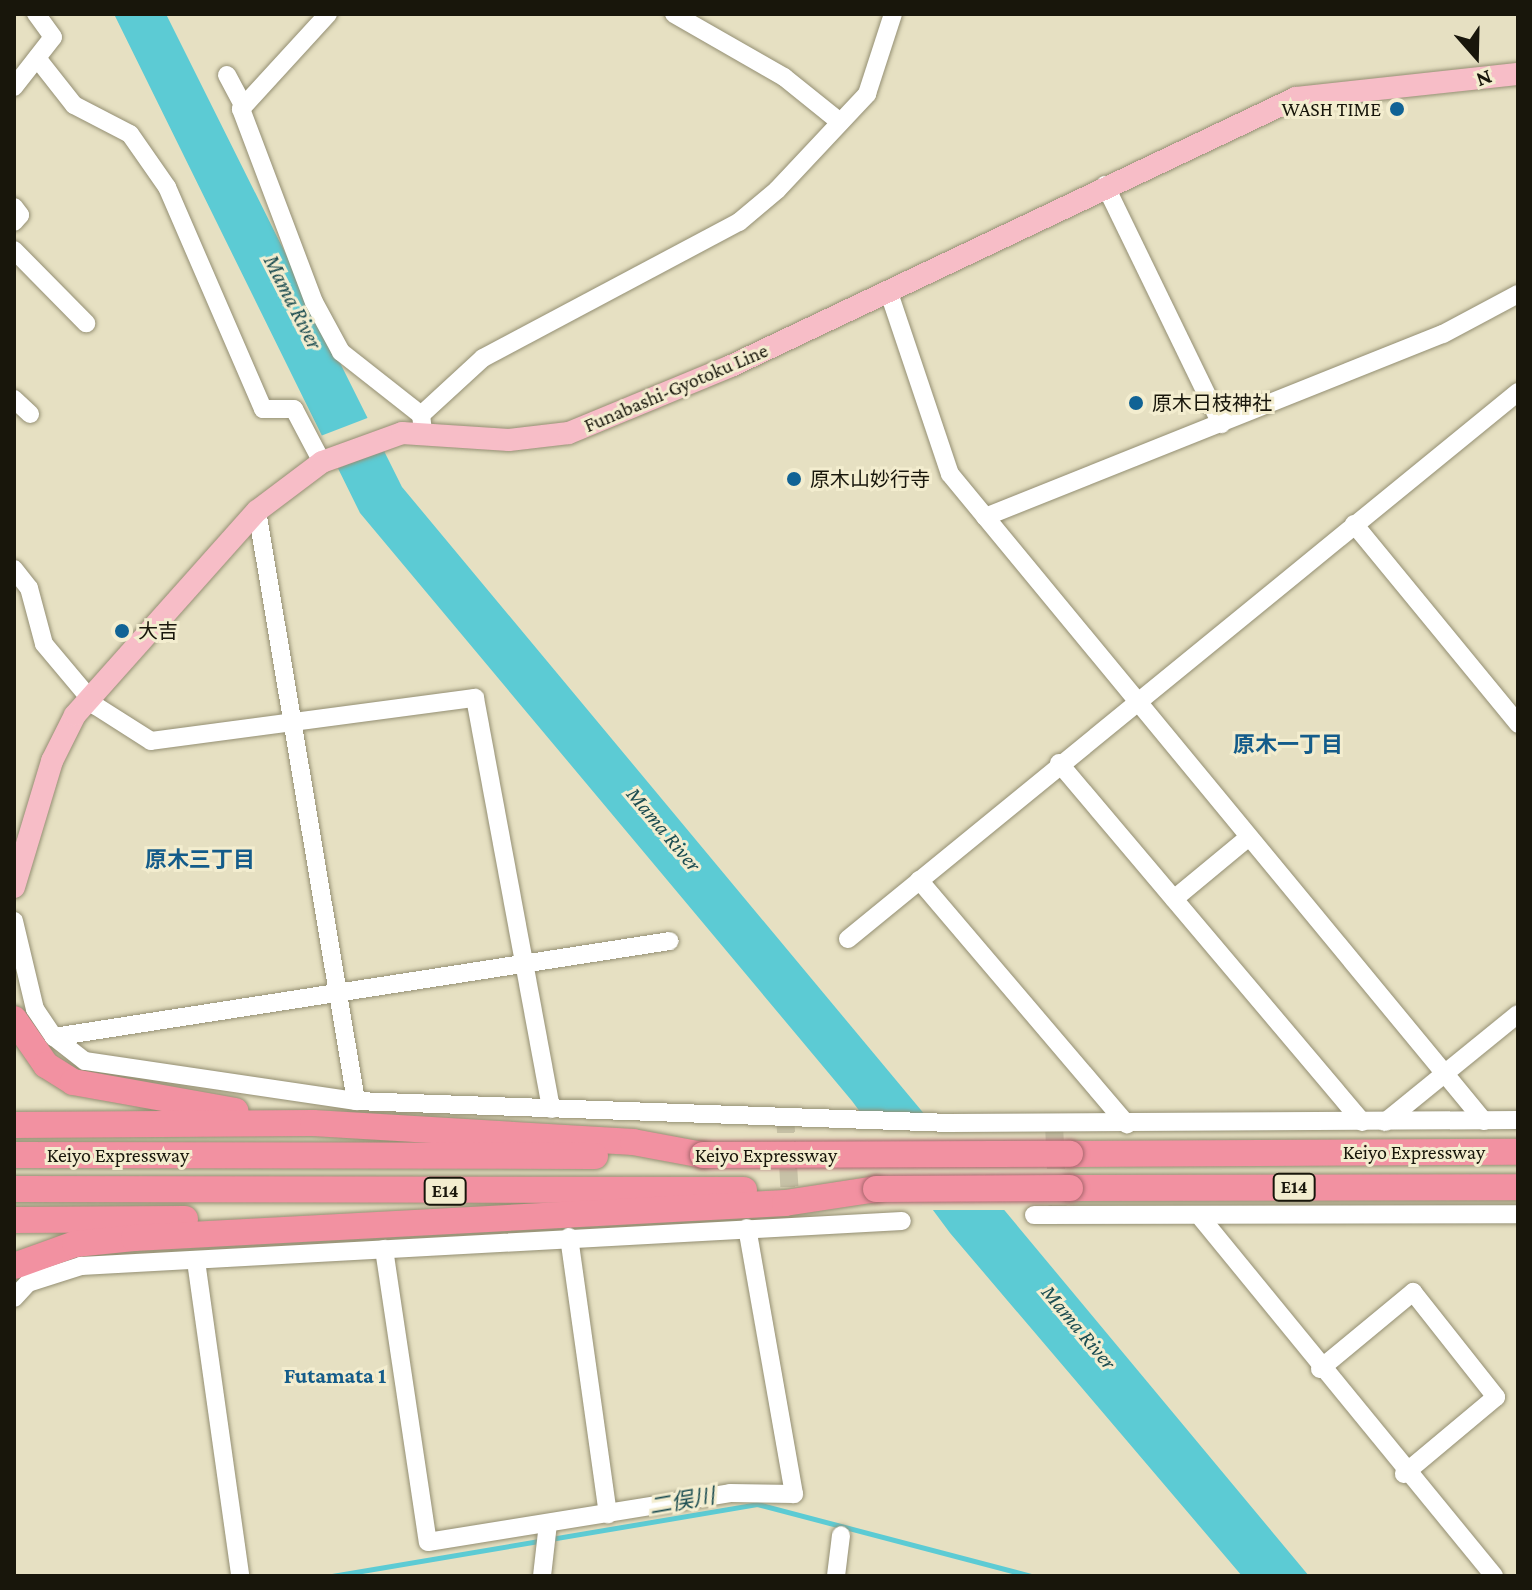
<!DOCTYPE html>
<meta charset="utf-8">
<style>
body{margin:0}
#map{position:relative;width:1532px;height:1590px;overflow:hidden;background:#e6e0c2;font-family:"Crimson Pro","Noto Sans JP",serif}
div>[style]{position:absolute}
.water>*{inset:0;background:#5ccbd4}
.pier>*{inset:0;background:#e6e0c2}
.stream>*{height:5px;margin:-2.5px;padding:0 2.5px;transform-origin:2.5px;border-radius:2.5px;background:#5ccbd4}
.minor-tunnel>*{height:18px;margin-top:-9px;transform-origin:0;background:repeating-linear-gradient(90deg,#c7c2a7 0 18px,transparent 0 27px)}
.roads{filter:drop-shadow(0 0 2px #948f73) drop-shadow(0 0 2px #948f73)}
.minor>*{height:18px;margin:-9px;padding:0 9px;transform-origin:9px;border-radius:9px;background:#fff}
.major>*{height:22px;margin:-11px;padding:0 11px;transform-origin:11px;border-radius:11px;background:#f7bdc7}
.highway>*{height:26px;margin:-13px;padding:0 13px;transform-origin:13px;border-radius:13px;background:#f291a1}
.bridges{filter:drop-shadow(0 0 2px #a6666c) drop-shadow(0 0 2px #a6666c)}
.highway-bridge>*{height:26px;margin:-13px;padding:0 13px;transform-origin:13px;border-radius:13px;background:#f291a1}
.dots>*{width:22px;height:22px;translate:-50% -50%;box-sizing:border-box;border:4px solid #f3edcf;border-radius:50%}
span{translate:-50% -50%;white-space:nowrap;text-align:center;line-height:1.15;-webkit-text-stroke:6px #f3edcf;paint-order:stroke}
.shield-label span{padding:2px 6px;background:#f3edcf;border:2px solid;border-radius:6px;-webkit-text-stroke-width:0}
.shield-label{font-size:18px;color:#18160b;font-weight:700}
.poi-label{font-size:20px;color:#18160b}
.right{translate:-100% -50%;text-align:right}
.left{translate:0 -50%;text-align:left}
.street-label{font-size:20px;color:#18160b}
.water-label{font-size:22px;color:#1c4d51;font-style:italic}
.neighbourhood-label{font-size:22px;color:#145c8a;font-weight:700}
.frame{position:absolute;inset:0;border:16px solid #18160b;pointer-events:none}
.north{position:absolute;left:1436px;top:16px;width:80px;height:80px;-webkit-text-stroke:6px #f3edcf;paint-order:stroke;rotate:160deg;font-size:22px;font-weight:700;line-height:32px;text-align:center;color:#18160b}
.north::after{content:'';display:block;margin:auto;width:28px;height:36px;background:#18160b;clip-path:polygon(50% 0,100% 100%,50% 72%,0 100%)}
</style>
<div id="map">
<div class="water">
<div style="clip-path:polygon(114px 14px,166px 14px,402px 487px,1309px 1576px,1242px 1576px,950px 1233px,852px 1101px,360px 513px)"></div>
</div>
<div class="pier">
<div style="clip-path:polygon(370px 417px,385px 449px,334px 470px,318px 437px)"></div>
<div style="clip-path:polygon(861px 1128px,943px 1128px,1011px 1210px,927px 1210px)"></div>
</div>
<div class="stream">
<div style="left:332px;top:1576px;width:431px;rotate:-9.6deg"></div>
<div style="left:757px;top:1504px;width:284px;rotate:14.7deg"></div>
</div>
<div class="minor-tunnel">
<div style="left:785px;top:1115px;width:97px;rotate:86.5deg"></div>
<div style="left:1054px;top:1124px;width:91px;rotate:87.5deg"></div>
</div>
<div class="roads">
<div class="minor">
<div style="left:328px;top:14px;width:129px;rotate:132.5deg"></div>
<div style="left:241px;top:109px;width:206px;rotate:69.3deg"></div>
<div style="left:314px;top:302px;width:57px;rotate:61.6deg"></div>
<div style="left:341px;top:352px;width:102px;rotate:38.2deg"></div>
<div style="left:674px;top:14px;width:127px;rotate:29.8deg"></div>
<div style="left:784px;top:77px;width:72px;rotate:38.8deg"></div>
<div style="left:37px;top:58px;width:60px;rotate:51.8deg"></div>
<div style="left:74px;top:105px;width:63px;rotate:27.4deg"></div>
<div style="left:130px;top:134px;width:65px;rotate:55.1deg"></div>
<div style="left:167px;top:187px;width:242px;rotate:66.6deg"></div>
<div style="left:263px;top:409px;width:31px"></div>
<div style="left:294px;top:409px;width:60px;rotate:62.2deg"></div>
<div style="left:227px;top:75px;width:32px;rotate:62deg"></div>
<div style="left:14px;top:87px;width:63px;rotate:-52deg"></div>
<div style="left:53px;top:37px;width:29px;rotate:-126deg"></div>
<div style="left:1105px;top:185px;width:266px;rotate:64.1deg"></div>
<div style="left:14px;top:207px;width:10px;rotate:53deg"></div>
<div style="left:20px;top:215px;width:9px;rotate:131deg"></div>
<div style="left:14px;top:250px;width:103px;rotate:45.4deg"></div>
<div style="left:888px;top:290px;width:194px;rotate:71.4deg"></div>
<div style="left:950px;top:474px;width:839px;rotate:50.47deg"></div>
<div style="left:14px;top:399px;width:22px;rotate:43deg"></div>
<div style="left:423px;top:431px;width:16px;rotate:-97deg"></div>
<div style="left:421px;top:415px;width:84px;rotate:-42.6deg"></div>
<div style="left:483px;top:358px;width:290px;rotate:-28deg"></div>
<div style="left:739px;top:222px;width:50px;rotate:-40.1deg"></div>
<div style="left:777px;top:190px;width:132px;rotate:-46.8deg"></div>
<div style="left:867px;top:94px;width:84px;rotate:-72deg"></div>
<div style="left:257px;top:511px;width:598px;rotate:80.47deg"></div>
<div style="left:985px;top:517px;width:493px;rotate:-21.8deg"></div>
<div style="left:1443px;top:334px;width:85px;rotate:-28.1deg"></div>
<div style="left:1354px;top:524px;width:259px;rotate:50.6deg"></div>
<div style="left:14px;top:569px;width:24px;rotate:52deg"></div>
<div style="left:29px;top:588px;width:58px;rotate:75deg"></div>
<div style="left:44px;top:644px;width:81px;rotate:50deg"></div>
<div style="left:96px;top:706px;width:65px;rotate:32.5deg"></div>
<div style="left:151px;top:741px;width:327px;rotate:-7.6deg"></div>
<div style="left:475px;top:698px;width:418px;rotate:79.5deg"></div>
<div style="left:1059px;top:763px;width:470px;rotate:49.8deg"></div>
<div style="left:919px;top:880px;width:321px;rotate:49.6deg"></div>
<div style="left:1174px;top:899px;width:97px;rotate:-39.6deg"></div>
<div style="left:14px;top:921px;width:90px;rotate:76.6deg"></div>
<div style="left:35px;top:1009px;width:34px;rotate:56deg"></div>
<div style="left:54px;top:1037px;width:39px;rotate:38deg"></div>
<div style="left:85px;top:1061px;width:274px;rotate:8.4deg"></div>
<div style="left:356px;top:1101px;width:593px;rotate:2.12deg"></div>
<div style="left:949px;top:1123px;width:569px;rotate:-0.3deg"></div>
<div style="left:848px;top:939px;width:865px;rotate:-39.23deg"></div>
<div style="left:54px;top:1037px;width:623px;rotate:-8.86deg"></div>
<div style="left:1385px;top:1122px;width:171px;rotate:-39.1deg"></div>
<div style="left:1034px;top:1215px;width:484px;rotate:-0.1deg"></div>
<div style="left:1202px;top:1219px;width:461px;rotate:50.7deg"></div>
<div style="left:569px;top:1237px;width:280px;rotate:82deg"></div>
<div style="left:384px;top:1249px;width:296px;rotate:81.5deg"></div>
<div style="left:428px;top:1542px;width:306px;rotate:-9.2deg"></div>
<div style="left:730px;top:1493px;width:64px;rotate:0.9deg"></div>
<div style="left:794px;top:1494px;width:270px;rotate:-100deg"></div>
<div style="left:196px;top:1261px;width:318px;rotate:82deg"></div>
<div style="left:14px;top:1298px;width:21px;rotate:-47deg"></div>
<div style="left:28px;top:1283px;width:56px;rotate:-17.8deg"></div>
<div style="left:81px;top:1266px;width:822px;rotate:-3.14deg"></div>
<div style="left:1320px;top:1369px;width:121px;rotate:-39.6deg"></div>
<div style="left:1413px;top:1292px;width:134px;rotate:51.7deg"></div>
<div style="left:1496px;top:1397px;width:120px;rotate:140.1deg"></div>
<div style="left:542px;top:1576px;width:53px;rotate:-83.5deg"></div>
<div style="left:836px;top:1576px;width:41px;rotate:-83deg"></div>
</div>
<div class="major">
<div style="left:14px;top:887px;width:132px;rotate:-73.2deg"></div>
<div style="left:52px;top:761px;width:51px;rotate:-63.4deg"></div>
<div style="left:75px;top:715px;width:273px;rotate:-48.3deg"></div>
<div style="left:257px;top:511px;width:81px;rotate:-37deg"></div>
<div style="left:322px;top:462px;width:85px;rotate:-19.9deg"></div>
<div style="left:402px;top:433px;width:107px;rotate:3.7deg"></div>
<div style="left:509px;top:440px;width:60px;rotate:-6.7deg"></div>
<div style="left:569px;top:433px;width:175px;rotate:-22.5deg"></div>
<div style="left:731px;top:366px;width:625px;rotate:-25.38deg"></div>
<div style="left:1296px;top:98px;width:223px;rotate:-6.2deg"></div>
</div>
<div class="highway">
<div style="left:14px;top:1019px;width:56px;rotate:55.2deg"></div>
<div style="left:46px;top:1065px;width:32px;rotate:32deg"></div>
<div style="left:73px;top:1082px;width:165px;rotate:10.1deg"></div>
<div style="left:14px;top:1125px;width:299px;rotate:-0.4deg"></div>
<div style="left:313px;top:1123px;width:321px;rotate:3.4deg"></div>
<div style="left:633px;top:1142px;width:71px;rotate:10.5deg"></div>
<div style="left:1070px;top:1154px;width:448px;rotate:-0.3deg"></div>
<div style="left:14px;top:1155px;width:581px;rotate:0.1deg"></div>
<div style="left:1070px;top:1188px;width:448px;rotate:-0.1deg"></div>
<div style="left:14px;top:1189px;width:730px;rotate:0.08deg"></div>
<div style="left:14px;top:1220px;width:171px;rotate:-0.3deg"></div>
<div style="left:14px;top:1266px;width:65px;rotate:-19.8deg"></div>
<div style="left:75px;top:1244px;width:59px;rotate:-5.8deg"></div>
<div style="left:134px;top:1238px;width:652px;rotate:-3.08deg"></div>
<div style="left:785px;top:1203px;width:92px;rotate:-8.7deg"></div>
</div>
</div>
<div class="bridges">
<div class="highway-bridge">
<div style="left:703px;top:1155px;width:367px;rotate:-0.2deg"></div>
<div style="left:876px;top:1189px;width:194px;rotate:-0.3deg"></div>
</div>
</div>
<div class="dots">
<div style="left:1397px;top:109px;background:#116395"></div>
<div style="left:1136px;top:403px;background:#116395"></div>
<div style="left:794px;top:479px;background:#116395"></div>
<div style="left:122px;top:631px;background:#116395"></div>
</div>
<div class="shield-label">
<span style="left:1294px;top:1187px">E14</span>
<span style="left:445px;top:1191px">E14</span>
</div>
<div class="poi-label">
<span class="right" style="left:1381px;top:109px">WASH TIME</span>
<span class="left" style="left:1152px;top:403px">原木日枝神社</span>
<span class="left" style="left:810px;top:479px">原木山妙行寺</span>
<span class="left" style="left:138px;top:631px">大吉</span>
</div>
<div class="street-label">
<span style="left:676px;top:388px;rotate:-23deg">Funabashi-Gyotoku Line</span>
<span style="left:1414px;top:1152px">Keiyo Expressway</span>
<span style="left:118px;top:1155px">Keiyo Expressway</span>
<span style="left:766px;top:1155px">Keiyo Expressway</span>
</div>
<div class="water-label">
<span style="left:293px;top:302px;rotate:63deg">Mama River</span>
<span style="left:664px;top:829px;rotate:50deg">Mama River</span>
<span style="left:1079px;top:1327px;rotate:50deg">Mama River</span>
<span style="left:682px;top:1501px;rotate:-10deg">二俣川</span>
</div>
<div class="neighbourhood-label">
<span style="left:1288px;top:745px">原木一丁目</span>
<span style="left:200px;top:860px">原木三丁目</span>
<span style="left:335px;top:1376px">Futamata 1</span>
</div>
<div class="frame"></div>
<div class="north">N</div>
</div>
